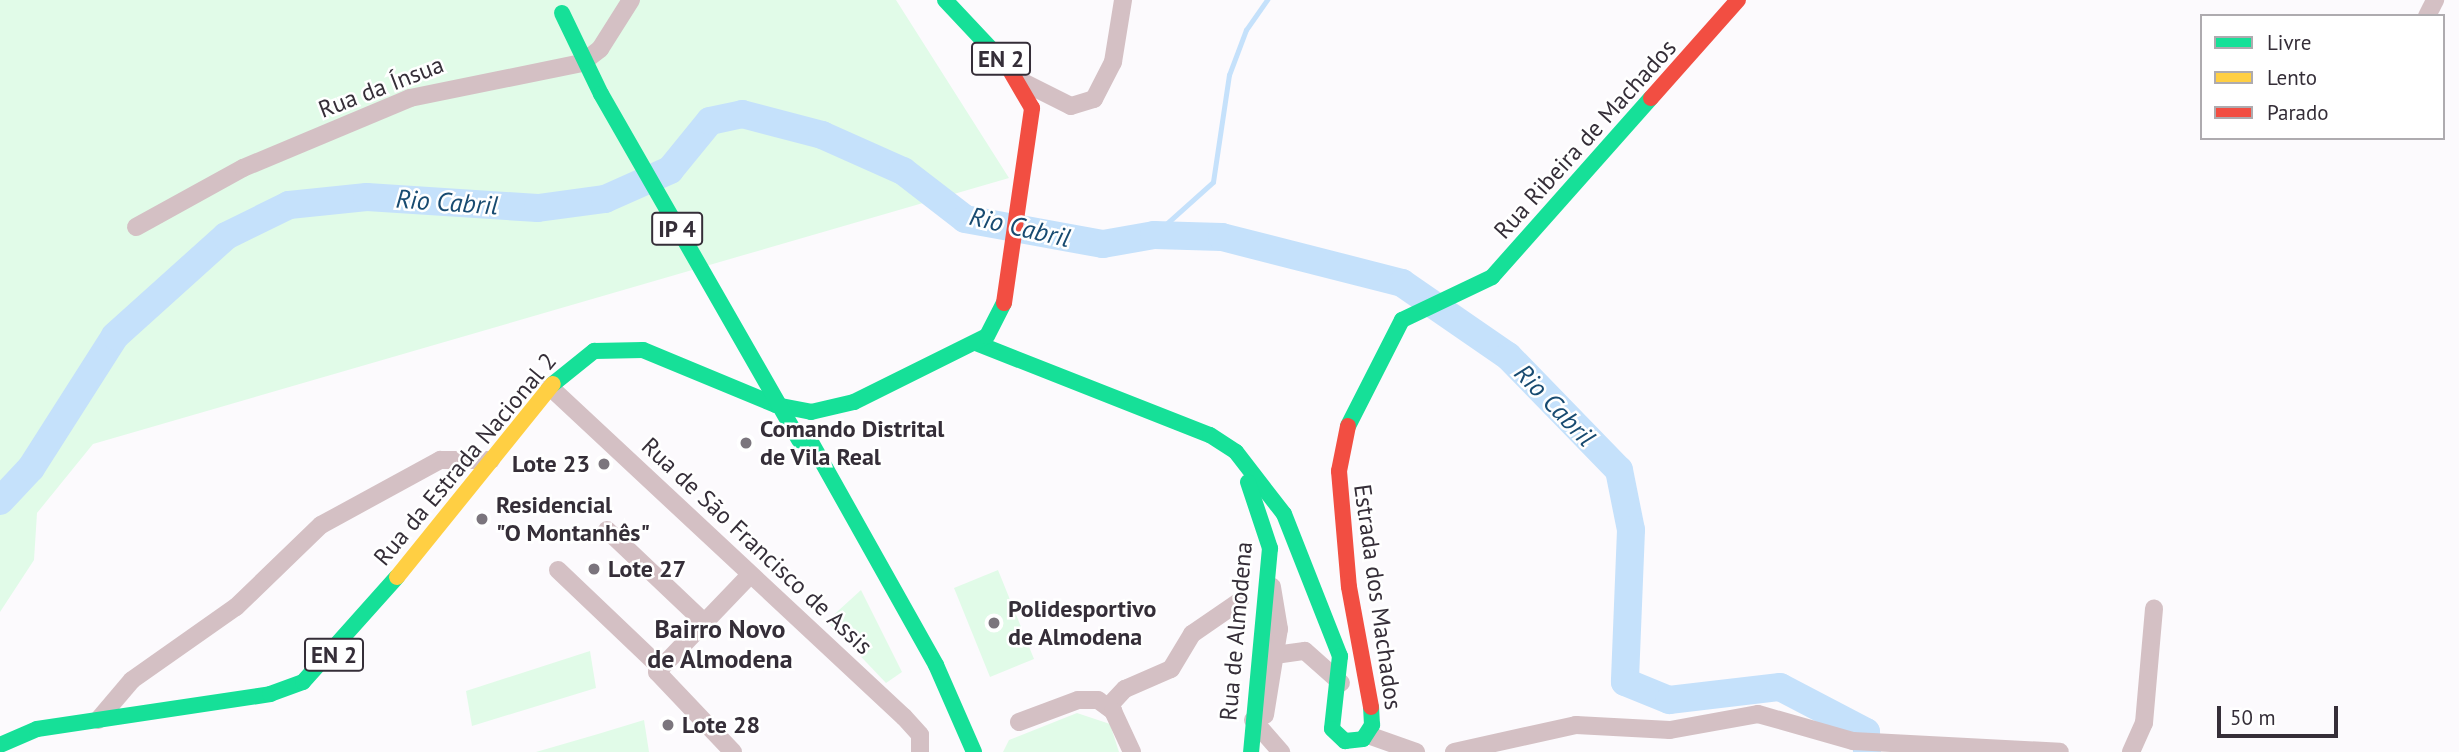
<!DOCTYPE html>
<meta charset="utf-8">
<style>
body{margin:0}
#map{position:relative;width:2459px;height:752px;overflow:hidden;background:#fcfafd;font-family:"PT Sans",sans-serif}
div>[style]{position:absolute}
.green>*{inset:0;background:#e1fbe8}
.stream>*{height:4.5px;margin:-2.25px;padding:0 2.25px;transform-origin:2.25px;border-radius:2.25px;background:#c5e1fb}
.river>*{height:28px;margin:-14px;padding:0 14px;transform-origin:14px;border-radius:14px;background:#c5e1fb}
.street>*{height:18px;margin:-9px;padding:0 9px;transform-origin:9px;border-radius:9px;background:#d4c0c4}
.fast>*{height:16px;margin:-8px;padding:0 8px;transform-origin:8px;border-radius:8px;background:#16e098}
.slow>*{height:16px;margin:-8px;padding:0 8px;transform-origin:8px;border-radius:8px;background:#ffcf43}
.jam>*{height:16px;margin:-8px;padding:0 8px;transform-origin:8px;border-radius:8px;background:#f24e42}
.fast-bridge>*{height:16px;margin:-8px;padding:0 8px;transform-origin:8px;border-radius:8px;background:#16e098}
.dots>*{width:19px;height:19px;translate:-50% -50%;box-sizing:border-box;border:4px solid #fff;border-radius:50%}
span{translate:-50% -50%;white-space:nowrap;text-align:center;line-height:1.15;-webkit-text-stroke:5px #fff;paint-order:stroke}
.shield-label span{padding:2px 5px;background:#fff;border:2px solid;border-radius:5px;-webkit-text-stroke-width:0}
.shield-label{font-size:23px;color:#352e38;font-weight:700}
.street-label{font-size:24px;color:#352e38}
.poi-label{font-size:24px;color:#352e38;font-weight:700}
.left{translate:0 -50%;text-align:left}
.right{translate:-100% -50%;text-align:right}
.water-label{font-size:26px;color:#184b71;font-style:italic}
.neighbourhood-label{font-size:26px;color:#352e38;font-weight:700}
.legend{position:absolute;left:2200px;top:14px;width:245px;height:126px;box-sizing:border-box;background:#fff;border:2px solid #aeabaf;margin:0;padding:9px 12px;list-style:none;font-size:21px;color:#352e38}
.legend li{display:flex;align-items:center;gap:14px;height:35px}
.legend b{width:35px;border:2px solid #aeabaf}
.scale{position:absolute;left:2217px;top:706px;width:121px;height:32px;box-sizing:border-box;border:4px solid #352e38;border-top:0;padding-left:9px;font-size:21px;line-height:24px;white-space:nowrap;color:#352e38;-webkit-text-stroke:5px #fff;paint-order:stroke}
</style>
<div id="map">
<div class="green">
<div style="clip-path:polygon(0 0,896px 0,1009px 178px,93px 444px,37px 513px,34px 560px,0 612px)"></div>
<div style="clip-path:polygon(998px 570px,1034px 659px,990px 677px,954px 588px)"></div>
<div style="clip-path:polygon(861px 590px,902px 672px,886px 683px,827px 621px)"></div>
<div style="clip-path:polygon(590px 651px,596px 688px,472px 726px,466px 691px)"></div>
<div style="clip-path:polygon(1077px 713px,1110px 724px,1119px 752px,1003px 752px,1009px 740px)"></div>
<div style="clip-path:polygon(644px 720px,649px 752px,536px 752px,598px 734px)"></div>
</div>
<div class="stream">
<div style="left:1154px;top:235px;width:79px;rotate:-41.9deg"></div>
<div style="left:1213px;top:182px;width:108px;rotate:-81.5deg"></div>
<div style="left:1229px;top:75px;width:48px;rotate:-69.3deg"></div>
<div style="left:1246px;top:30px;width:37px;rotate:-55deg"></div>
</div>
<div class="river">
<div style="left:0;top:501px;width:45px;rotate:-46.8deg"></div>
<div style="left:31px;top:468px;width:156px;rotate:-57.5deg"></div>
<div style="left:115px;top:336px;width:149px;rotate:-42deg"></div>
<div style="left:226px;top:236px;width:70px;rotate:-26.2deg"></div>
<div style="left:289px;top:205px;width:78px;rotate:-5.9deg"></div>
<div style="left:367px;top:197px;width:171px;rotate:3.7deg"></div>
<div style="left:538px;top:208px;width:68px;rotate:-7.7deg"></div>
<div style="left:605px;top:199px;width:71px;rotate:-24deg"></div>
<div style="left:670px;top:170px;width:63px;rotate:-50.8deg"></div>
<div style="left:710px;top:121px;width:33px;rotate:-12deg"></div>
<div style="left:742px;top:114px;width:83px;rotate:14.7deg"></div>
<div style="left:822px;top:135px;width:89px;rotate:24deg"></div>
<div style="left:903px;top:171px;width:78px;rotate:37.7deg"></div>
<div style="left:965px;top:219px;width:140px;rotate:10.3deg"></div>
<div style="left:1103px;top:244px;width:52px;rotate:-10deg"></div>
<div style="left:1154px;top:235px;width:68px;rotate:1.7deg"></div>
<div style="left:1222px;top:237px;width:186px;rotate:14.3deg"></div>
<div style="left:1402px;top:283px;width:129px;rotate:34.6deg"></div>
<div style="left:1508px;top:356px;width:159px;rotate:45.8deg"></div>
<div style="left:1619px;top:470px;width:61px;rotate:78.7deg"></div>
<div style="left:1631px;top:530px;width:152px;rotate:92.3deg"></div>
<div style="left:1625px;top:682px;width:48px;rotate:22.2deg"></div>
<div style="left:1669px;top:700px;width:112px;rotate:-6.7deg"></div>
<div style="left:1780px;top:687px;width:97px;rotate:27.6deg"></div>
<div style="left:1866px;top:732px;width:20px;rotate:87deg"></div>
</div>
<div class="street">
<div style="left:2427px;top:16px;width:18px;rotate:-63deg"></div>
<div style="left:1019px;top:80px;width:58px;rotate:26.6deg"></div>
<div style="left:1071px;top:106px;width:24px;rotate:-17deg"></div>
<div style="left:1094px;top:99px;width:42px;rotate:-62.8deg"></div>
<div style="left:1113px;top:62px;width:63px;rotate:-80.8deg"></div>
<div style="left:136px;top:227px;width:122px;rotate:-28.9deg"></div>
<div style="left:243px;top:168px;width:181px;rotate:-22.7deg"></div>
<div style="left:410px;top:98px;width:176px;rotate:-11.5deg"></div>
<div style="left:582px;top:63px;width:23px;rotate:-38deg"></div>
<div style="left:600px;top:49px;width:58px;rotate:-57.7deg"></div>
<div style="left:550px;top:387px;width:484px;rotate:43deg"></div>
<div style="left:904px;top:717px;width:24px;rotate:48deg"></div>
<div style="left:920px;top:735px;width:17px;rotate:90deg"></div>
<div style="left:607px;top:530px;width:134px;rotate:43.5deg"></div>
<div style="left:558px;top:570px;width:141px;rotate:43.6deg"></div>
<div style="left:1275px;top:655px;width:30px;rotate:-8deg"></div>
<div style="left:1305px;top:651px;width:48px;rotate:41.6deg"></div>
<div style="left:1108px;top:707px;width:25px;rotate:-47deg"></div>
<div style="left:1125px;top:689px;width:50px;rotate:-23.5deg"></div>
<div style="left:1171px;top:669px;width:41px;rotate:-59deg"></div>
<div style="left:1192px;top:634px;width:58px;rotate:-34.5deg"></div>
<div style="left:1265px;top:715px;width:87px;rotate:-80.8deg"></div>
<div style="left:1279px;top:629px;width:43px;rotate:-99.5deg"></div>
<div style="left:98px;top:720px;width:52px;rotate:-49.6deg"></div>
<div style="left:132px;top:680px;width:127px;rotate:-35.1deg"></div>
<div style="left:236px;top:607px;width:118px;rotate:-44deg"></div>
<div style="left:321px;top:525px;width:136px;rotate:-28.6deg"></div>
<div style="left:440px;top:460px;width:51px"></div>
<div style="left:1253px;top:720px;width:43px;rotate:48.8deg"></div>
<div style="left:1019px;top:722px;width:63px;rotate:-20.4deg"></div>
<div style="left:1078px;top:700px;width:20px"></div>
<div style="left:1098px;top:700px;width:19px;rotate:36deg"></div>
<div style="left:1113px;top:711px;width:45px;rotate:65.1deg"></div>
<div style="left:1368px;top:735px;width:51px;rotate:19.5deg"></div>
<div style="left:733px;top:752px;width:110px;rotate:-133.5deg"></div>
<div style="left:657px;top:672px;width:134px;rotate:-46.2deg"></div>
<div style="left:1454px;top:752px;width:125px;rotate:-12.5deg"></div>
<div style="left:1576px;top:725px;width:94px;rotate:3deg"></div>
<div style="left:1670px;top:730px;width:89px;rotate:-10.3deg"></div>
<div style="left:1758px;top:714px;width:99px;rotate:15.9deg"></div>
<div style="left:1853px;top:741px;width:207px;rotate:3deg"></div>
<div style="left:2131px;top:752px;width:32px;rotate:-66deg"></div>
<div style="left:2144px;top:723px;width:115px;rotate:-85deg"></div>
</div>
<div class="fast">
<div style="left:945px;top:0;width:92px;rotate:46.8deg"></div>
<div style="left:976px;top:343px;width:251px;rotate:21.5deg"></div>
<div style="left:1210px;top:435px;width:31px;rotate:33deg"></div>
<div style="left:1236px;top:452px;width:78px;rotate:52.3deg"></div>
<div style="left:1284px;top:514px;width:153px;rotate:68.5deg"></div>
<div style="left:1340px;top:656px;width:73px;rotate:96.3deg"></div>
<div style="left:1332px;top:729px;width:18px;rotate:43deg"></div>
<div style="left:1345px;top:741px;width:18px;rotate:-6deg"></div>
<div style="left:1363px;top:739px;width:17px;rotate:-57deg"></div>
<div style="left:1372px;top:725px;width:18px;rotate:-93deg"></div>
<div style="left:553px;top:384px;width:53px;rotate:-38.8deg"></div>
<div style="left:594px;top:351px;width:49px;rotate:-1.2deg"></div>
<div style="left:643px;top:350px;width:144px;rotate:22.5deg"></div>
<div style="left:776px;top:405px;width:36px;rotate:11deg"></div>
<div style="left:811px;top:412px;width:44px;rotate:-13.1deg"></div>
<div style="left:854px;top:402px;width:148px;rotate:-26.4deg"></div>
<div style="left:987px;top:336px;width:37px;rotate:-63deg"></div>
<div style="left:1348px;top:426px;width:119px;rotate:-63deg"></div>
<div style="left:1402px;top:320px;width:100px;rotate:-25.5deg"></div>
<div style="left:1492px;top:277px;width:239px;rotate:-48.4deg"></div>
<div style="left:807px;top:435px;width:264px;rotate:60.7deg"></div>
<div style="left:936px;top:665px;width:95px;rotate:66.4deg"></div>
<div style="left:1248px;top:482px;width:70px;rotate:71.6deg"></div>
<div style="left:1270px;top:548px;width:205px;rotate:95.3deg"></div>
<div style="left:0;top:745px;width:40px;rotate:-23.4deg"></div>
<div style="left:37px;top:729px;width:236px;rotate:-8.5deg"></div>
<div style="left:270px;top:694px;width:35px;rotate:-20deg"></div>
<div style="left:303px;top:682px;width:141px;rotate:-48.2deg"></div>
</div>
<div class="slow">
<div style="left:397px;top:577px;width:248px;rotate:-51.1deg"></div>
</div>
<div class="jam">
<div style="left:1651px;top:98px;width:131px;rotate:-48.4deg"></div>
<div style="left:1004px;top:303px;width:197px;rotate:-81.8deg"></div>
<div style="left:1032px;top:108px;width:48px;rotate:-120.3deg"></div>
<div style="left:1348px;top:426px;width:46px;rotate:101.3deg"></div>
<div style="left:1339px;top:471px;width:116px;rotate:85.1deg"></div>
<div style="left:1349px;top:587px;width:122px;rotate:79.6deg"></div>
</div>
<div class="fast-bridge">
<div style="left:562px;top:13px;width:90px;rotate:64.3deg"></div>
<div style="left:601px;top:94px;width:399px;rotate:60.2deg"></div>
</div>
<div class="dots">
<div style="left:746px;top:443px;background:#7b757d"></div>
<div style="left:604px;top:464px;background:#7b757d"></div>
<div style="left:482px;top:519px;background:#7b757d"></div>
<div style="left:594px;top:569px;background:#7b757d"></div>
<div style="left:994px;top:623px;background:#7b757d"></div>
<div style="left:668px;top:725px;background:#7b757d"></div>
</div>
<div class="shield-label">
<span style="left:1001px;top:59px">EN 2</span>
<span style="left:677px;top:229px">IP 4</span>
<span style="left:334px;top:655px">EN 2</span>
</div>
<div class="street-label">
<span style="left:381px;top:87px;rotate:-21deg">Rua da Ínsua</span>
<span style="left:1585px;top:139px;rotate:-48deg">Rua Ribeira de Machados</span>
<span style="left:465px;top:459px;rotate:-50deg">Rua da Estrada Nacional 2</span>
<span style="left:757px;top:546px;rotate:43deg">Rua de São Francisco de Assis</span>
<span style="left:1378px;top:597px;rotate:82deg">Estrada dos Machados</span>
<span style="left:1236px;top:631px;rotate:-85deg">Rua de Almodena</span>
</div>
<div class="poi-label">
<span class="left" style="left:760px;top:443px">Comando Distrital<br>de Vila Real</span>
<span class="right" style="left:590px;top:464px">Lote 23</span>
<span class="left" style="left:496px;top:519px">Residencial<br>"O Montanhês"</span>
<span class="left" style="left:608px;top:569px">Lote 27</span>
<span class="left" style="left:1008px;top:623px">Polidesportivo<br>de Almodena</span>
<span class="left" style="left:682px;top:725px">Lote 28</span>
</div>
<div class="water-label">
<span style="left:447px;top:202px;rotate:4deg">Rio Cabril</span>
<span style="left:1020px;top:227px;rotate:13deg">Rio Cabril</span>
<span style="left:1555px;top:405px;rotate:46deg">Rio Cabril</span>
</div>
<div class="neighbourhood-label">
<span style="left:720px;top:644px">Bairro Novo<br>de Almodena</span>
</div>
<ul class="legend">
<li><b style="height:9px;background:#16e098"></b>Livre</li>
<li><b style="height:9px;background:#ffcf43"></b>Lento</li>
<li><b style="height:9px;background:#f24e42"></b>Parado</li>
</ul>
<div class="scale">50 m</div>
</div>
